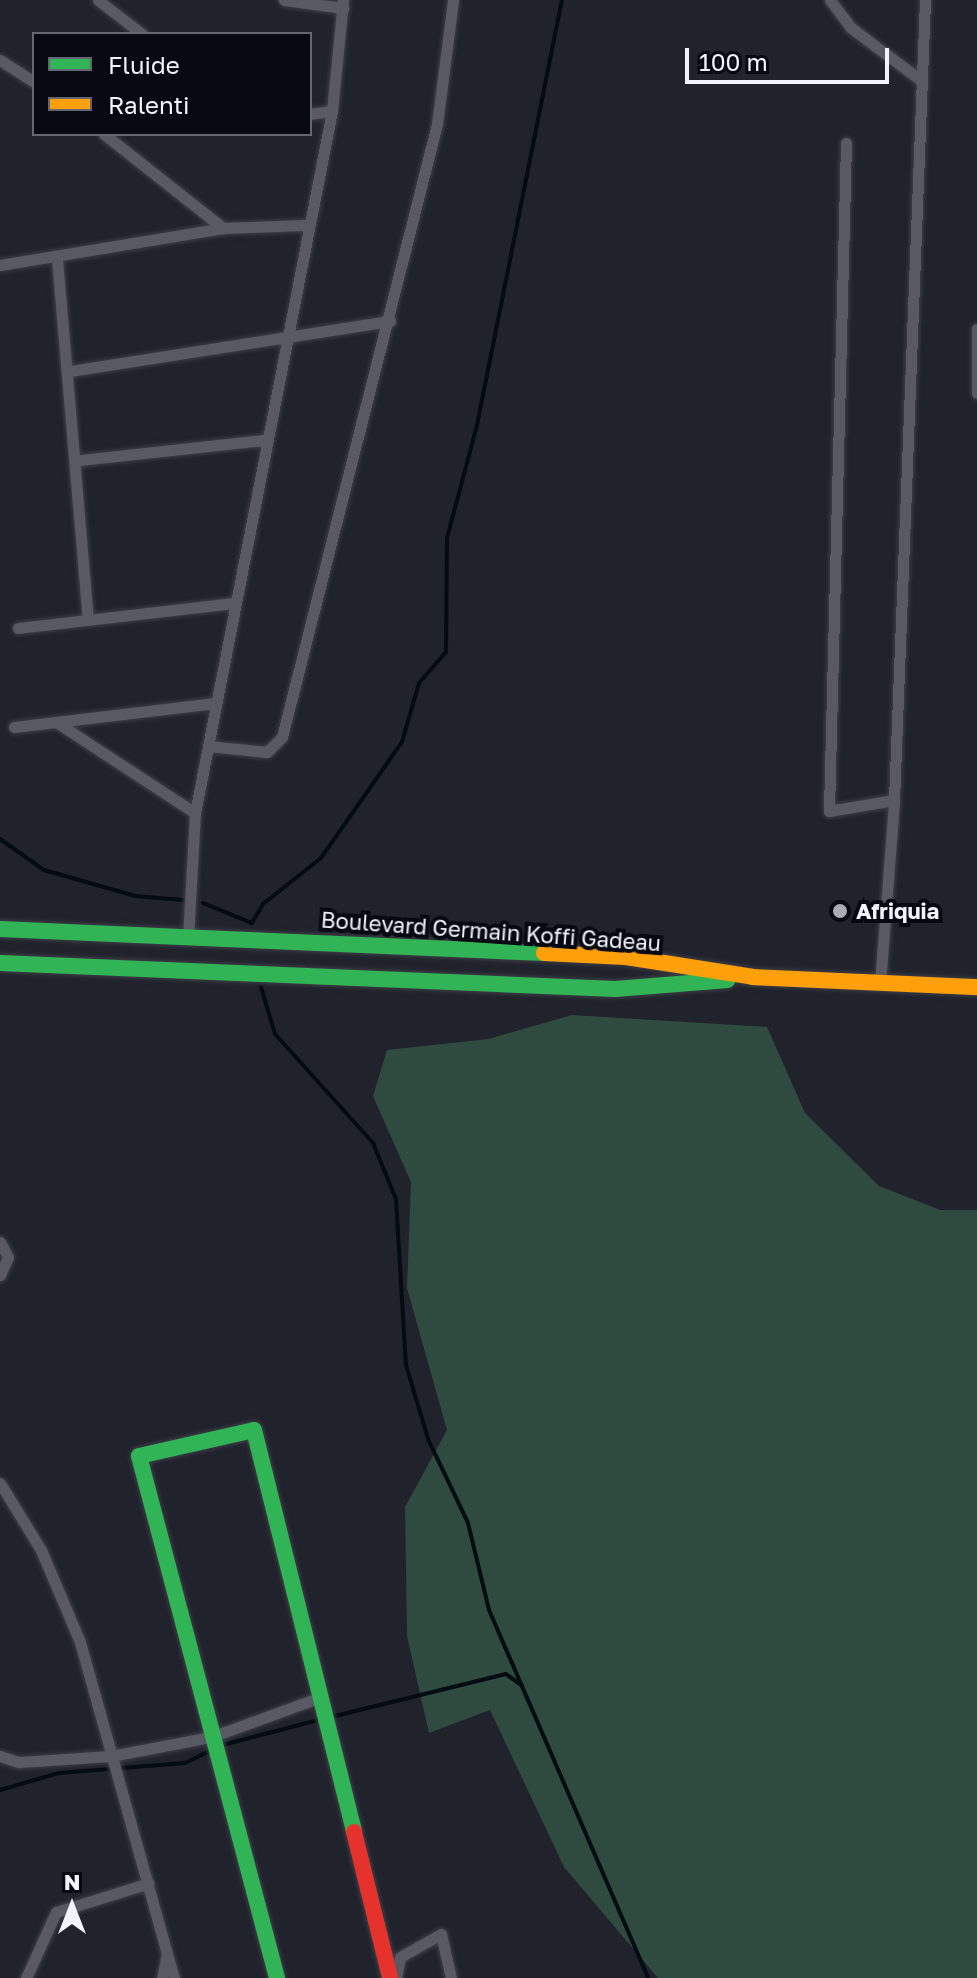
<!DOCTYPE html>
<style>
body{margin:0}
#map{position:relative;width:977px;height:1978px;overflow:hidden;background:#20222c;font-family:"Golos Text",sans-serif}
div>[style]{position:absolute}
.forest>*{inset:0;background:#2f4b40}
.stream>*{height:4px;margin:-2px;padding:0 2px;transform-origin:2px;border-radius:2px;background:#030c10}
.roads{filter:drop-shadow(0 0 2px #3d3e46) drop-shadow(0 0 2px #3d3e46)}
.street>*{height:11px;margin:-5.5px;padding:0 5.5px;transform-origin:5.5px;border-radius:5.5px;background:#585963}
.fast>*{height:16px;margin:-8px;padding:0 8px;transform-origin:8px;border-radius:8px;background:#30b455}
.slow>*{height:16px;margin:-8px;padding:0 8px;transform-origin:8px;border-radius:8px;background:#ff9f0a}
.jam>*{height:16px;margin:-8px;padding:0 8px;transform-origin:8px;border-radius:8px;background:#e5322d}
.dots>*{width:22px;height:22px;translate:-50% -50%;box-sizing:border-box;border:4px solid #070912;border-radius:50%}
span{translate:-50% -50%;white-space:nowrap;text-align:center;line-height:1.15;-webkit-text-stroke:8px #070912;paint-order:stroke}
.poi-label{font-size:22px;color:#f2f4fd;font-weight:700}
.left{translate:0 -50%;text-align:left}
.street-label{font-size:22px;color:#f2f4fd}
.legend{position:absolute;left:32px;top:32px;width:280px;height:104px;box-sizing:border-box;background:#070912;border:2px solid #656770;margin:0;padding:10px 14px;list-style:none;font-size:24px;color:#f2f4fd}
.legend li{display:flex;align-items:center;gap:16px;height:40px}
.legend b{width:40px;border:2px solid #656770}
.north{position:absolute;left:32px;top:1866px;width:80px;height:80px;-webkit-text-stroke:6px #070912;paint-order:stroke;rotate:0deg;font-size:22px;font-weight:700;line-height:32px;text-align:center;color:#f2f4fd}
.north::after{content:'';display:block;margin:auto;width:28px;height:36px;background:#f2f4fd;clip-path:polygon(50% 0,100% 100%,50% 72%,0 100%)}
.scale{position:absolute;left:685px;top:48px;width:204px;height:36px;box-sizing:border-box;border:4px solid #f2f4fd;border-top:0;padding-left:10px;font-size:24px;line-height:28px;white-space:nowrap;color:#f2f4fd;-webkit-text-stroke:6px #070912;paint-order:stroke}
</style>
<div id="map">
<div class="forest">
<div style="clip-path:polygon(572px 1015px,767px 1027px,805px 1113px,879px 1186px,940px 1210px,977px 1210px,977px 1978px,658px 1978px,564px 1867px,490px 1710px,429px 1733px,407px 1636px,405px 1507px,447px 1430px,407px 1288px,411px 1182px,373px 1096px,387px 1050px,488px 1039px)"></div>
</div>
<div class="stream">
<div style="left:0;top:839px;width:54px;rotate:35.2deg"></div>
<div style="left:44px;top:870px;width:95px;rotate:15.9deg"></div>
<div style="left:135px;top:896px;width:48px;rotate:4.8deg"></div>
<div style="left:203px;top:903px;width:53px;rotate:22.2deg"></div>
<div style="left:252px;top:923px;width:22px;rotate:-60deg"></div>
<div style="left:263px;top:904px;width:74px;rotate:-38.4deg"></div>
<div style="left:321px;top:858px;width:141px;rotate:-55.1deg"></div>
<div style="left:402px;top:742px;width:61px;rotate:-73.9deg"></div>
<div style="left:419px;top:683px;width:41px;rotate:-48.9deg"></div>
<div style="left:446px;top:652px;width:114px;rotate:-89.5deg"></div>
<div style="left:447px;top:538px;width:117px;rotate:-75.1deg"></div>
<div style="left:477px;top:425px;width:433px;rotate:-78.7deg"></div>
<div style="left:261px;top:987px;width:49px;rotate:73.4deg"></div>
<div style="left:275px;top:1034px;width:147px;rotate:48deg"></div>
<div style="left:373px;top:1143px;width:61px;rotate:67.7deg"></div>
<div style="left:396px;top:1199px;width:166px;rotate:86.6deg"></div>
<div style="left:406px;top:1365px;width:77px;rotate:73.4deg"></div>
<div style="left:428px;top:1439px;width:93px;rotate:64.5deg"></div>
<div style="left:468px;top:1523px;width:89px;rotate:76.4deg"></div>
<div style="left:489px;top:1610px;width:401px;rotate:66.6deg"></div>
<div style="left:331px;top:1717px;width:180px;rotate:-13.8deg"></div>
<div style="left:506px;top:1674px;width:19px;rotate:36deg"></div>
<div style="left:219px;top:1746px;width:106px;rotate:-14.7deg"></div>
<div style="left:0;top:1790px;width:61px;rotate:-16.1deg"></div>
<div style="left:59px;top:1773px;width:126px;rotate:-4.5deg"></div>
<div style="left:185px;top:1763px;width:30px;rotate:-26deg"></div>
</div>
<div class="roads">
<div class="street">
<div style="left:98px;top:0;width:56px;rotate:37.7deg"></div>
<div style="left:284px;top:0;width:60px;rotate:7.7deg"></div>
<div style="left:830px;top:0;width:34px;rotate:53deg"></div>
<div style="left:850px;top:27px;width:90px;rotate:36.9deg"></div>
<div style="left:0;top:60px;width:40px;rotate:32.9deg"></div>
<div style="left:310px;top:114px;width:22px;rotate:-8deg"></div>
<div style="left:104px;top:134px;width:152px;rotate:38.3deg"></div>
<div style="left:846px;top:143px;width:668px;rotate:91.46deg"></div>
<div style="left:829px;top:811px;width:66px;rotate:-9.6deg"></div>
<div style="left:57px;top:259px;width:362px;rotate:85.1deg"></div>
<div style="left:0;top:265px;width:226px;rotate:-9.4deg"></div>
<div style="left:223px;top:228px;width:82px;rotate:-2.1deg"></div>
<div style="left:977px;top:329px;width:64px;rotate:90deg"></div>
<div style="left:70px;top:371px;width:324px;rotate:-8.9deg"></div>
<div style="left:80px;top:460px;width:186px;rotate:-6.2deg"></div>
<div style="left:18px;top:628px;width:218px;rotate:-6.6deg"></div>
<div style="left:56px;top:722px;width:166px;rotate:33.2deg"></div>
<div style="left:14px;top:727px;width:203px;rotate:-6.8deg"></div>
<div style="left:208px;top:746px;width:59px;rotate:5.8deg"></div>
<div style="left:267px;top:752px;width:21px;rotate:-45deg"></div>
<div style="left:282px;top:737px;width:632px;rotate:-75.81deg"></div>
<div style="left:437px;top:124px;width:125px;rotate:-82.6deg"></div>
<div style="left:188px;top:938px;width:125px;rotate:-86.8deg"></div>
<div style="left:195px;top:813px;width:715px;rotate:-78.96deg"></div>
<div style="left:332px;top:111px;width:112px;rotate:-84.3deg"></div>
<div style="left:880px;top:984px;width:185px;rotate:-85.6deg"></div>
<div style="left:894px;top:800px;width:801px;rotate:-87.78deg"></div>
<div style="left:0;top:1242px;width:17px;rotate:62deg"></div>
<div style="left:8px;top:1257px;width:20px;rotate:114deg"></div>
<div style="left:0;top:1483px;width:79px;rotate:58.5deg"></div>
<div style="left:41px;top:1550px;width:100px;rotate:67deg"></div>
<div style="left:80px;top:1642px;width:323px;rotate:74.4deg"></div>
<div style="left:167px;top:1953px;width:25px;rotate:101deg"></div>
<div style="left:0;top:1756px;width:20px;rotate:18deg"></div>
<div style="left:19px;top:1762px;width:92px;rotate:-3.7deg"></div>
<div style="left:111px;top:1756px;width:102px;rotate:-10.8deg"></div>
<div style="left:211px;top:1737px;width:117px;rotate:-20deg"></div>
<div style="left:168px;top:1957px;width:22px;rotate:74deg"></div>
<div style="left:26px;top:1978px;width:72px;rotate:-65.6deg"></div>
<div style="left:56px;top:1912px;width:97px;rotate:-17.3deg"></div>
<div style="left:396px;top:1978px;width:21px;rotate:-79deg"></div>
<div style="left:400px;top:1957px;width:47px;rotate:-29.3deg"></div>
<div style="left:441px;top:1934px;width:45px;rotate:77.2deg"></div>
</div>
<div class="fast">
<div style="left:0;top:929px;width:545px;rotate:2.53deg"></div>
<div style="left:0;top:963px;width:616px;rotate:2.42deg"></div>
<div style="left:615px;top:989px;width:113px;rotate:-4.6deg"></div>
<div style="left:277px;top:1978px;width:540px;rotate:-104.81deg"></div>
<div style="left:139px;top:1456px;width:118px;rotate:-12.7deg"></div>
<div style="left:254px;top:1430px;width:414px;rotate:76deg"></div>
</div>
<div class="slow">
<div style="left:544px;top:953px;width:82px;rotate:2.8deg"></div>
<div style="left:626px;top:957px;width:129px;rotate:8.9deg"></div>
<div style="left:753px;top:977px;width:224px;rotate:2.6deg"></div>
</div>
<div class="jam">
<div style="left:354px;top:1832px;width:150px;rotate:76.1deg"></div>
</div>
</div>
<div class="dots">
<div style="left:840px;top:911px;background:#a8aab4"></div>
</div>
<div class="poi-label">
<span class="left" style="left:856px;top:911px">Afriquia</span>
</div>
<div class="street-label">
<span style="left:491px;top:931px;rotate:4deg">Boulevard Germain Koffi Gadeau</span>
</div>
<ul class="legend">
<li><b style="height:10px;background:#30b455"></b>Fluide</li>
<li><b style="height:10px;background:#ff9f0a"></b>Ralenti</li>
</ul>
<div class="north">N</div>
<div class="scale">100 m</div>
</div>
